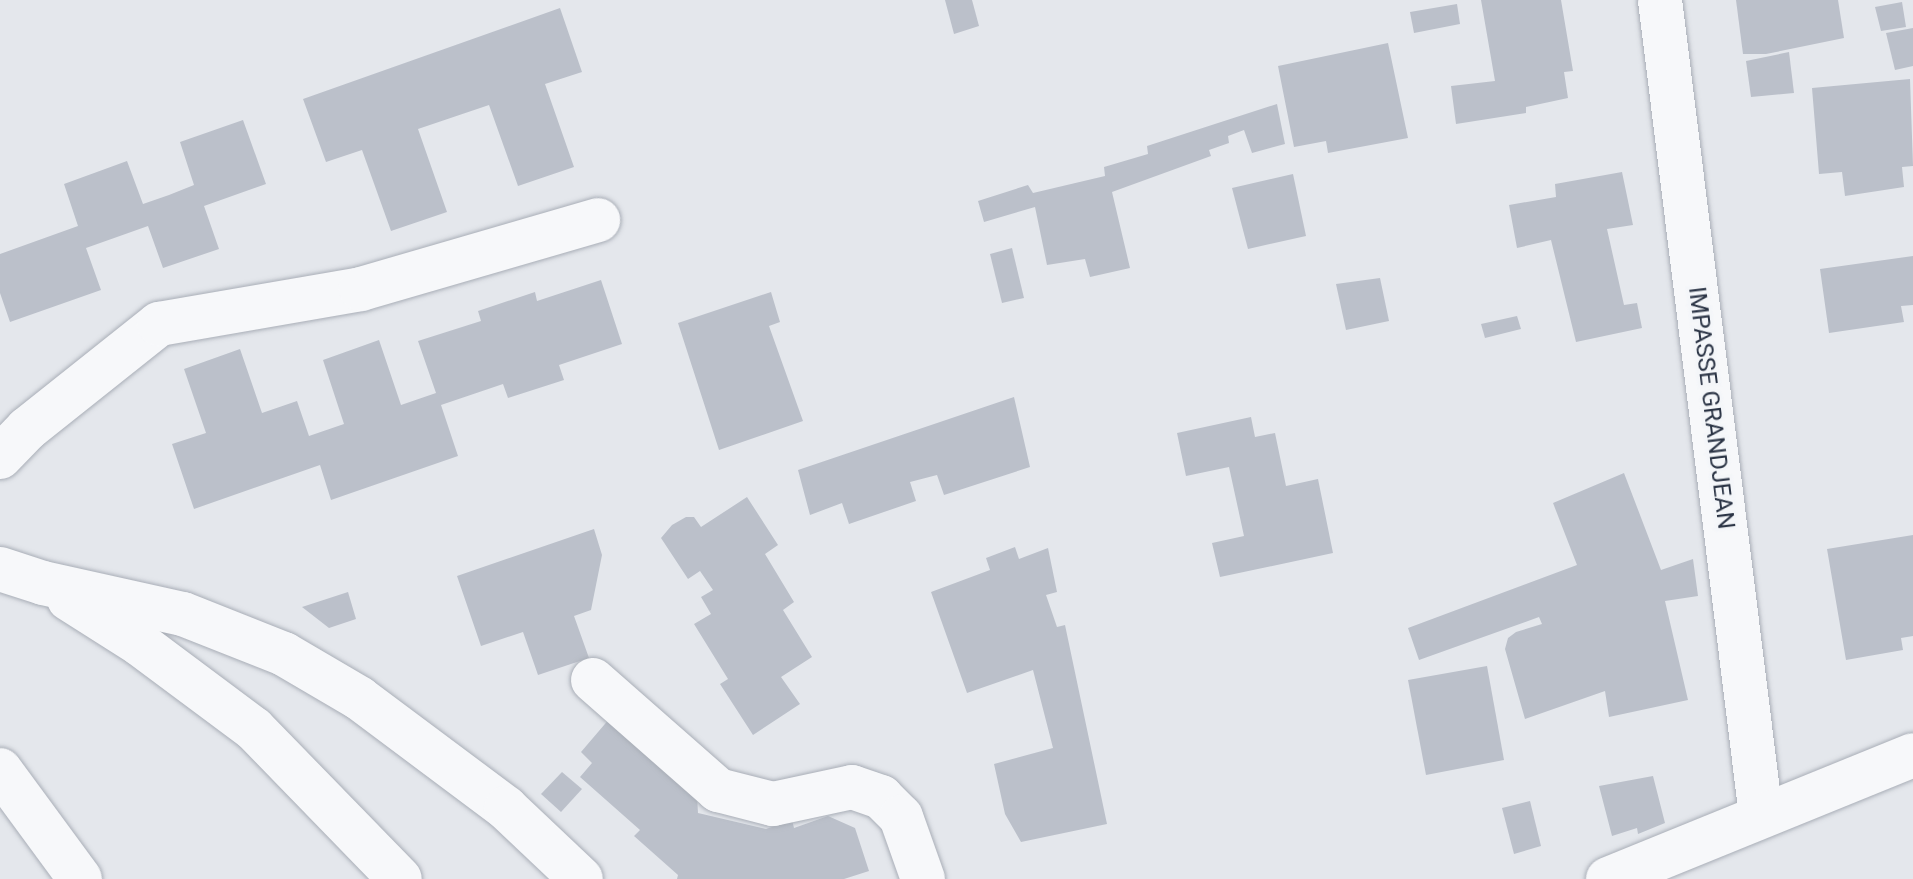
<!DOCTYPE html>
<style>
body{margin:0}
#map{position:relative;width:1913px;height:879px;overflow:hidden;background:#e4e7ec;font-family:Roboto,sans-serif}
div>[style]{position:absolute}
.building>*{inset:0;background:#bbc0ca}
.roads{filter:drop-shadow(0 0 2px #a9aeb7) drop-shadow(0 0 2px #a9aeb7)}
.minor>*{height:44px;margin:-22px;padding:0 22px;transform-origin:22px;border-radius:22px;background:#f7f8fa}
span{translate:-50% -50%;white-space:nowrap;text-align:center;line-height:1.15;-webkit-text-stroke:7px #f4f6f9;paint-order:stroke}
.street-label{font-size:24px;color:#2b3445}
</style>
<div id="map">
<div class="building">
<div style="clip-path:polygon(945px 0,972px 0,979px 26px,954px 34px)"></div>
<div style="clip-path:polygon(1481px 0,1561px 0,1573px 71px,1564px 72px,1568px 98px,1526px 107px,1526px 113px,1456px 124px,1451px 86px,1495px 81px)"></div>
<div style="clip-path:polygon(1736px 0,1838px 0,1844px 38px,1766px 54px,1743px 54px)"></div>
<div style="clip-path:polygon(1902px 2px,1906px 27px,1881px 31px,1875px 7px)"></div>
<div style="clip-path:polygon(1457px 4px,1460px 24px,1414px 33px,1410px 12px)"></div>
<div style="clip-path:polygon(560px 8px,582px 72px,545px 84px,574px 167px,518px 186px,489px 105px,418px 129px,447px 212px,391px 231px,362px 150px,326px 162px,303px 99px)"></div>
<div style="clip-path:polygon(1913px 28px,1913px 66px,1895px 70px,1886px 33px)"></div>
<div style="clip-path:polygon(1388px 43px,1408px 138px,1328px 153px,1326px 141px,1294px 147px,1278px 66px)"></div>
<div style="clip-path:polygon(1789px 52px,1794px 93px,1751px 97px,1746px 61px)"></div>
<div style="clip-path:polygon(1910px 79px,1913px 166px,1902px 167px,1904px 187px,1845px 196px,1842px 172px,1819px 174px,1812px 88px)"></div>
<div style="clip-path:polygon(1277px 104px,1285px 144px,1252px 153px,1244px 130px,1228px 136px,1229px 143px,1209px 150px,1211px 156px,1112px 192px,1130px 268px,1090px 277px,1085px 259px,1047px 265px,1035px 207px,984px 222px,978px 201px,1028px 185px,1033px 193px,1105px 176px,1104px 167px,1148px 154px,1147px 146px)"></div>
<div style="clip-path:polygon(243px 120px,266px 184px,204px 206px,219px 249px,163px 268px,148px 226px,86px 248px,101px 290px,10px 322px,0 293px,0 254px,78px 226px,64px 184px,127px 161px,143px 204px,169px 195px,194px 185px,180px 142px)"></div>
<div style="clip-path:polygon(1622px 172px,1633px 225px,1607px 229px,1624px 305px,1637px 303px,1642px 328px,1576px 342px,1551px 240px,1517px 248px,1509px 205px,1556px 197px,1555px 184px)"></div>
<div style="clip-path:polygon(1293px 174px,1306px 236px,1248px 249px,1232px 188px)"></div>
<div style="clip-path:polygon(1012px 248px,1024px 298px,1002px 303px,990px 254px)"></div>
<div style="clip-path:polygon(1913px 256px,1913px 305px,1901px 306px,1904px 322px,1829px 333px,1820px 269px)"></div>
<div style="clip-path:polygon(1380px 278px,1389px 321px,1346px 330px,1336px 284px)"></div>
<div style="clip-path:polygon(601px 280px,622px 344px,559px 365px,564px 380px,508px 398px,503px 384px,441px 405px,458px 456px,331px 500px,320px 465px,194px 509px,172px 444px,206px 433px,184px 369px,240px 349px,262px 413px,297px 401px,309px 436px,344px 424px,323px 360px,379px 340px,401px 405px,436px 393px,418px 341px,481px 321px,478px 311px,535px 292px,537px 301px)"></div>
<div style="clip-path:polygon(771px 292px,780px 322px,769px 326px,803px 421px,719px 450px,678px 323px)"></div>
<div style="clip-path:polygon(1517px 316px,1521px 329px,1485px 338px,1481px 324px)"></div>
<div style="clip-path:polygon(1014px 397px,1030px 467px,944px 495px,937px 475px,910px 482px,916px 501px,849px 524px,842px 503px,810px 515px,798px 470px)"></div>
<div style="clip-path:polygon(1251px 417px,1255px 437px,1275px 433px,1286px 486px,1318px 479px,1333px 553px,1220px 577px,1212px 543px,1244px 536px,1229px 467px,1186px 476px,1177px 433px)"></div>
<div style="clip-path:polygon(1624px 473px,1661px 570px,1693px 559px,1698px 596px,1665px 601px,1688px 700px,1609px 717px,1605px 691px,1525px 719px,1505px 649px,1508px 638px,1516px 632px,1542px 624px,1539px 617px,1419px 660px,1408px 628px,1577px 565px,1553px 503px)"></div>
<div style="clip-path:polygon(747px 497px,778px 545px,765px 554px,794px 602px,783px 610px,812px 657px,781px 677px,800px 704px,753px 735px,720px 684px,728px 679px,694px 624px,711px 614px,701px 597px,713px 590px,700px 571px,688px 579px,661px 538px,672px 525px,686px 517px,694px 517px,701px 527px)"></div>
<div style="clip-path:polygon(594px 529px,602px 555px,591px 610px,574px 616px,589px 658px,538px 675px,523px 632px,481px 646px,457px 576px)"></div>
<div style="clip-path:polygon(1913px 535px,1913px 636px,1901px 638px,1903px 650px,1846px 660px,1827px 549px)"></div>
<div style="clip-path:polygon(1015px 547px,1019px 559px,1048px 548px,1057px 592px,1046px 595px,1057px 627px,1065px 625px,1107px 824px,1021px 842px,1005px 814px,994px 764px,1053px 748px,1033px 670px,967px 693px,931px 592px,990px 570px,986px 558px)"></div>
<div style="clip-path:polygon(348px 592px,356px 619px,329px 628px,302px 607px)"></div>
<div style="clip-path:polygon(1487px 666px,1504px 760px,1426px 775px,1408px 680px)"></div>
<div style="clip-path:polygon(610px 718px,697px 796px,698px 813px,766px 829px,792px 820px,794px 828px,828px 816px,855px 828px,869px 871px,844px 879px,677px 879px,678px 875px,634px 836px,640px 830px,580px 777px,592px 763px,581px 752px)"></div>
<div style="clip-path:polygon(562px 772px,582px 789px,561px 812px,541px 794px)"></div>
<div style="clip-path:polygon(1653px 776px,1665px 823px,1638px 834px,1637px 828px,1612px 836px,1599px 786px)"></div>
<div style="clip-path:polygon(1530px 801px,1541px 846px,1514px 854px,1502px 808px)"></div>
</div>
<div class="roads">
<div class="minor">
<div style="left:1660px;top:0;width:822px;rotate:82.94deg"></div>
<div style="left:0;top:457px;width:39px;rotate:-46deg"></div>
<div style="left:27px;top:429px;width:169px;rotate:-38.5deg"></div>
<div style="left:159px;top:324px;width:205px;rotate:-9.8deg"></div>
<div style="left:361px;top:289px;width:247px;rotate:-16.2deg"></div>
<div style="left:0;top:569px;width:45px;rotate:18deg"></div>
<div style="left:43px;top:583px;width:143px;rotate:12.5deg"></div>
<div style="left:183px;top:614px;width:109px;rotate:21.6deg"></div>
<div style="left:284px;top:654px;width:87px;rotate:30.4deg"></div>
<div style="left:359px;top:698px;width:184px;rotate:36.8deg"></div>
<div style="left:506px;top:808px;width:103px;rotate:43.4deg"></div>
<div style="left:69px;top:599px;width:84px;rotate:32.4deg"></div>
<div style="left:140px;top:644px;width:142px;rotate:36.7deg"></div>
<div style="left:254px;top:729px;width:209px;rotate:45.8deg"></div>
<div style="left:593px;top:680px;width:167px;rotate:41.3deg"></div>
<div style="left:718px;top:790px;width:57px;rotate:14.3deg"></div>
<div style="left:773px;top:804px;width:81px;rotate:-12.1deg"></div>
<div style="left:852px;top:787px;width:31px;rotate:19deg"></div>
<div style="left:881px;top:797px;width:28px;rotate:45deg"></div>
<div style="left:901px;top:817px;width:66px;rotate:70.5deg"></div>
<div style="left:0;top:770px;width:135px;rotate:53.7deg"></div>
<div style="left:1608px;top:879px;width:329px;rotate:-22.1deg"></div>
</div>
</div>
<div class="street-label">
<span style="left:1711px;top:408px;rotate:83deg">IMPASSE GRANDJEAN</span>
</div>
</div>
